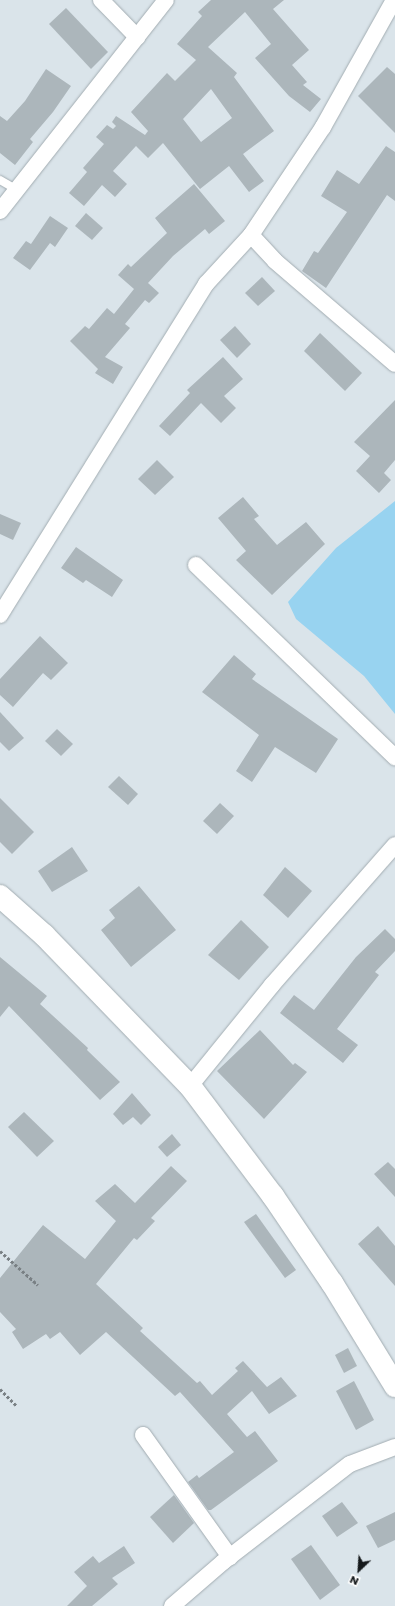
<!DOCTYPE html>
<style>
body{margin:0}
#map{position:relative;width:395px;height:1606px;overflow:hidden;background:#dae4ea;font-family:Poppins,sans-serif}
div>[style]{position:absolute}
.green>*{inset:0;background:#98d3f0}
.building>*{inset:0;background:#acb6bb}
.path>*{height:2.5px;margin-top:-1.25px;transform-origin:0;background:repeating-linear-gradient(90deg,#798084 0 3px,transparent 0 5px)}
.roads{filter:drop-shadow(0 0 1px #a2acb1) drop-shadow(0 0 1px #a2acb1)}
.service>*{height:8px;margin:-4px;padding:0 4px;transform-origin:4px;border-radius:4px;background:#fff}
.minor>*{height:16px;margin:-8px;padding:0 8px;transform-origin:8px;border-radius:8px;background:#fff}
.secondary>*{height:22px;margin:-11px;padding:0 11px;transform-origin:11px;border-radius:11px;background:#fff}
span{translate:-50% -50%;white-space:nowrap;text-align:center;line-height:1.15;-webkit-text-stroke:3.5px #fff;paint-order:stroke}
.north{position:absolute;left:339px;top:1550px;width:40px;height:40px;-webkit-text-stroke:3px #fff;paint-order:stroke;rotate:205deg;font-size:11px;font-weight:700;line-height:16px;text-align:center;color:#15191b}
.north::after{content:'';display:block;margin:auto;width:14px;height:18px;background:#15191b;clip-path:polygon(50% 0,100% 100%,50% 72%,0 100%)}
</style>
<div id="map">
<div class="green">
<div style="clip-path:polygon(395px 501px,395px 714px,364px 676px,296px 619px,288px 602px,336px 548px)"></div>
</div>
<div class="building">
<div style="clip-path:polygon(evenodd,211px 0,284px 0,273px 9px,309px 50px,292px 65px,307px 82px,303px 85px,321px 99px,310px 112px,289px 96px,255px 58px,271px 44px,245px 12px,208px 47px,237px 73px,234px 77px,274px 131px,243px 154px,264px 181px,249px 192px,229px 166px,200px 189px,163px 143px,148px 158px,136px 146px,113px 171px,127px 184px,115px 197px,102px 185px,84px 206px,69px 193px,87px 172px,83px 168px,104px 144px,96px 137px,107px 125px,113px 129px,116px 126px,112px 122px,116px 116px,145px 135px,148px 131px,131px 112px,167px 73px,175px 81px,196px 60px,177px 44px,202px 16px,198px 12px,211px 0,211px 89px,232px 118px,201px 142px,183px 119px,211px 89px)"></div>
<div style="clip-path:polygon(66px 8px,108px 52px,91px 69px,49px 24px)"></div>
<div style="clip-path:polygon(387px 67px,395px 74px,395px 133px,358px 96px)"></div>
<div style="clip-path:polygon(46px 69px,71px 86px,53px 112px,30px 139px,33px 142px,15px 165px,0 153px,0 116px,7px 121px,25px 101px)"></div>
<div style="clip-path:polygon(386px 146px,395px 152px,395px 201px,387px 195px,326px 288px,302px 271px,314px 251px,318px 253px,347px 212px,321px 196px,337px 170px,359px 184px)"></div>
<div style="clip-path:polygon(194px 184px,225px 221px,209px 234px,205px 229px,173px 256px,148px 283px,159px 293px,149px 303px,145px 300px,125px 324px,130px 328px,105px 357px,123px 367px,113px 384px,95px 373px,98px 369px,70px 341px,85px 326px,89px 329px,107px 308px,114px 314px,134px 289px,118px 275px,128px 264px,131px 267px,167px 233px,155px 218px)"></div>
<div style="clip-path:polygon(86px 213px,103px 228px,92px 240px,75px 226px)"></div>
<div style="clip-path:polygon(50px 216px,68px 228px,55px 247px,50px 243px,30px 270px,13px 258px,26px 241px,31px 244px)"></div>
<div style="clip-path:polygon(262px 277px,275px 291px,258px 306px,245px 293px)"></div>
<div style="clip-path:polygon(235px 326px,251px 344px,237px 358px,220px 340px)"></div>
<div style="clip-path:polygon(320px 333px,362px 373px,345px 391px,304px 351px)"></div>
<div style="clip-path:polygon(223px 357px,243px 379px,224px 396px,236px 408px,221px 423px,201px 403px,170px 436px,159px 426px,190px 393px,187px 390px)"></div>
<div style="clip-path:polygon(395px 400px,395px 460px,384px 473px,391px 480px,379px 493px,356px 471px,370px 456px,354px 442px)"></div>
<div style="clip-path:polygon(157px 460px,174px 477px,155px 495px,138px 479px)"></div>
<div style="clip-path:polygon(243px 497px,259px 516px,254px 519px,277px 545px,306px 522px,325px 544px,272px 595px,236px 560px,246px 551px,218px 518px)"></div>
<div style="clip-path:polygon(0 514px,21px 523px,13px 540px,0 534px)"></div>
<div style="clip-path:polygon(76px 547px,123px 580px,112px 597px,86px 580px,83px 583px,61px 568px)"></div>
<div style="clip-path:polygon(40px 636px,68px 663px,51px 680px,43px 673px,13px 707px,0 695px,0 679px)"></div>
<div style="clip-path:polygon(234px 655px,256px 674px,252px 679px,338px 739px,316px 773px,275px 747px,252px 782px,236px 771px,259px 735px,202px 692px)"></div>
<div style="clip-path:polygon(0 712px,24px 738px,9px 751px,0 742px)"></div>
<div style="clip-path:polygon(57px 729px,73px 744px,61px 756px,45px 741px)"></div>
<div style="clip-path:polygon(119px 776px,138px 794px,128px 805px,108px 787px)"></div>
<div style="clip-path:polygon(0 798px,34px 832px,12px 854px,0 842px)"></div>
<div style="clip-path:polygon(220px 803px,234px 816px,217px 834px,203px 821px)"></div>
<div style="clip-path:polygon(72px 847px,88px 871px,52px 892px,38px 871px)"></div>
<div style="clip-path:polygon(285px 867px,312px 891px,288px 918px,263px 895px)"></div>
<div style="clip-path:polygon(139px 886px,176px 930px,131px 967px,101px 930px,115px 918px,109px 910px)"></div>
<div style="clip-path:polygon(241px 920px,269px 947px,239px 980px,208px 955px)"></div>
<div style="clip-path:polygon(385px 929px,395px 939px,395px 951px,375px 972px,379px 975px,337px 1029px,358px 1045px,343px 1063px,280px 1013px,294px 995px,314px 1010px,356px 957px)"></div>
<div style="clip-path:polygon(0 957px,47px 996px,40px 1004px,88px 1048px,87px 1050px,120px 1082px,100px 1100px,9px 1006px,0 1017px)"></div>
<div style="clip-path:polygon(260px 1030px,293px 1065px,295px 1063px,307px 1072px,264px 1119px,217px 1071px)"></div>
<div style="clip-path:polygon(132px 1093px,151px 1115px,141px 1125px,133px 1117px,123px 1125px,113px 1114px)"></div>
<div style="clip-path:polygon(24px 1112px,54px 1141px,37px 1157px,8px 1127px)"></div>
<div style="clip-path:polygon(172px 1134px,181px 1145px,167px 1157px,158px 1147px)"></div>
<div style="clip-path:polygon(388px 1162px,395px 1169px,395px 1197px,374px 1174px)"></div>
<div style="clip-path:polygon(171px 1166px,187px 1181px,151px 1218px,155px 1221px,137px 1240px,134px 1238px,96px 1284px,143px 1328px,140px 1331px,197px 1383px,200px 1381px,212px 1395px,238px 1371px,235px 1368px,243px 1361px,267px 1387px,281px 1377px,297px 1396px,269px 1414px,252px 1391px,227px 1414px,247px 1437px,255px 1431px,278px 1461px,211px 1510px,208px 1510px,188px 1482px,197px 1475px,199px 1478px,234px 1452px,180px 1392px,175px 1396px,106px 1332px,80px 1355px,60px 1332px,50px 1339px,46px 1334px,23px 1349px,12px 1332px,16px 1329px,0 1312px,0 1278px,43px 1225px,85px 1259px,116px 1221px,95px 1201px,115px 1184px,135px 1203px)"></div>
<div style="clip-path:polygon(256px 1214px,296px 1270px,285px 1278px,244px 1222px)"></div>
<div style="clip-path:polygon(378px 1226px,395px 1246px,395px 1286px,358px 1244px)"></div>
<div style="clip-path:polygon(348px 1348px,357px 1366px,344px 1373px,335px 1355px)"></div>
<div style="clip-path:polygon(354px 1381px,374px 1420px,356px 1430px,336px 1391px)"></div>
<div style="clip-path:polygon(174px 1495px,194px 1523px,173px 1543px,150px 1517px)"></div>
<div style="clip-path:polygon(342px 1502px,358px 1523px,337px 1537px,322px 1516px)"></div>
<div style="clip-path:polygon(395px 1512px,395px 1540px,378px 1548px,366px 1526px)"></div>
<div style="clip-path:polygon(311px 1545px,340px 1585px,320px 1600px,291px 1559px)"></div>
<div style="clip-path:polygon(124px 1546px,135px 1563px,112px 1578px,118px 1584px,92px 1606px,67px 1606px,87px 1586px,74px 1572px,93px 1556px,99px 1563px)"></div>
</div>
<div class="path">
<div style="left:0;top:1251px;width:51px;rotate:41.8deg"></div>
<div style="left:0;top:1389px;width:23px;rotate:45deg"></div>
</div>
<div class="roads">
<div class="service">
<div style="left:0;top:180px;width:20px;rotate:30deg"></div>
</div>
<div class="minor">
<div style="left:101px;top:0;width:52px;rotate:45.8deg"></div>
<div style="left:0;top:211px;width:268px;rotate:-51.8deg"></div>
<div style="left:251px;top:235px;width:35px;rotate:47deg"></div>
<div style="left:275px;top:261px;width:158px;rotate:40.6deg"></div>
<div style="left:196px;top:565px;width:277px;rotate:44deg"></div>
<div style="left:0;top:615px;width:390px;rotate:-58.1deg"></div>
<div style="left:206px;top:284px;width:67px;rotate:-47.4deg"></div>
<div style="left:251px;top:235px;width:130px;rotate:-56.3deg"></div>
<div style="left:323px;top:127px;width:145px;rotate:-60.8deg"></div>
<div style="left:190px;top:1086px;width:130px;rotate:-50.9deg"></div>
<div style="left:272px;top:985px;width:186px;rotate:-48.7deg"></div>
<div style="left:143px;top:1435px;width:150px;rotate:54.5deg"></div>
<div style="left:172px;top:1606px;width:67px;rotate:-40.8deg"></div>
<div style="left:223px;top:1562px;width:160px;rotate:-37.7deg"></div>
<div style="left:350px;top:1464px;width:48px;rotate:-20.7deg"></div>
</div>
<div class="secondary">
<div style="left:0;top:896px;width:59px;rotate:41.6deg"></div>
<div style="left:44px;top:935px;width:210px;rotate:46deg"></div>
<div style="left:190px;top:1086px;width:138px;rotate:53deg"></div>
<div style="left:273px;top:1196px;width:105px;rotate:55.9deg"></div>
<div style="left:332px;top:1283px;width:121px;rotate:58.5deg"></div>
</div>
</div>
<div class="north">N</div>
</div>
